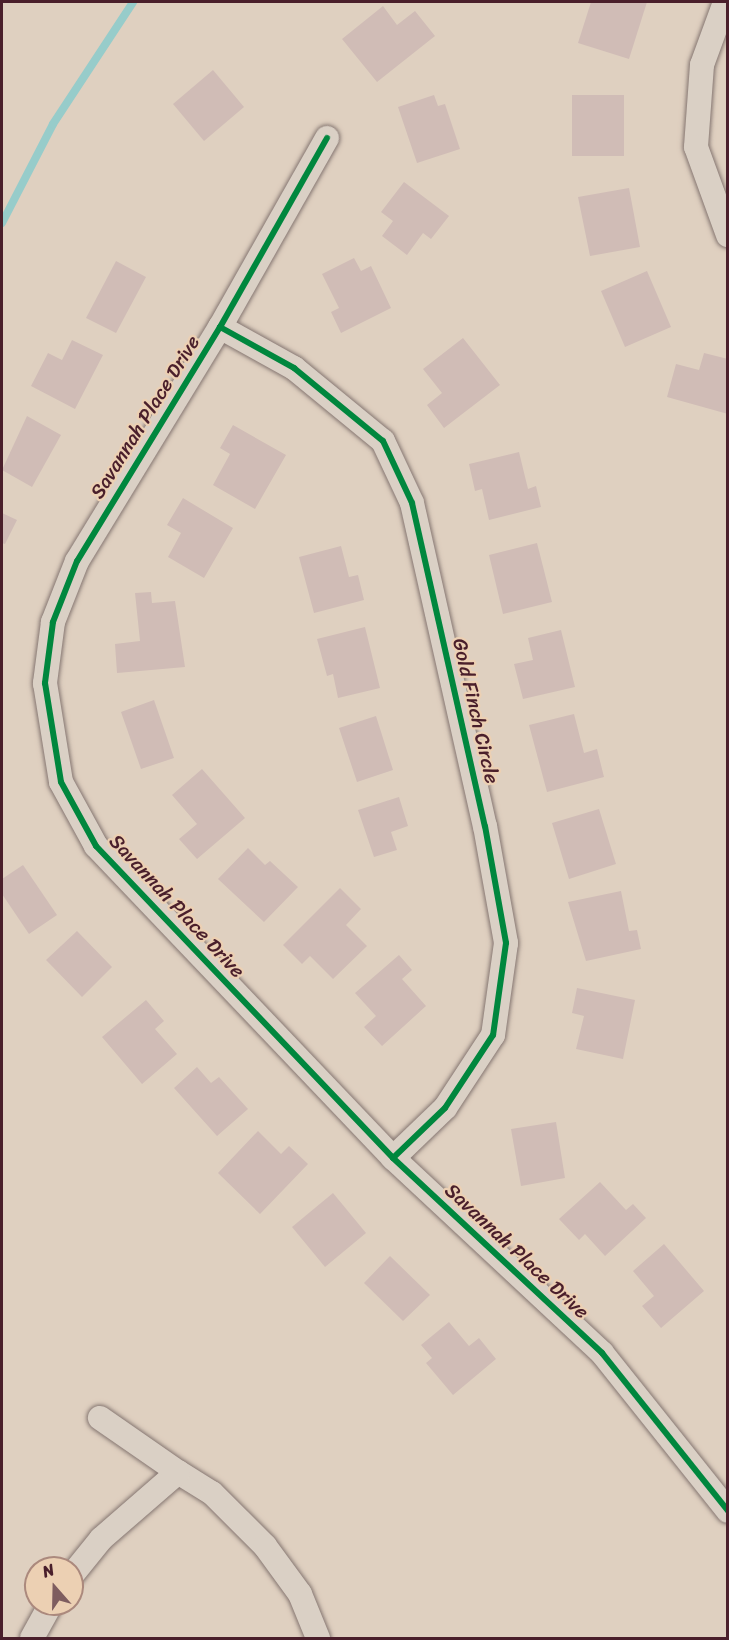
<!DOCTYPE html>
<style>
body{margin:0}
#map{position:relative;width:729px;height:1640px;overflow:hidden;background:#dfd0c0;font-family:Sriracha,sans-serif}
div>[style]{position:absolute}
.stream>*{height:8px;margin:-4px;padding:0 4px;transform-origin:4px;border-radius:4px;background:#97ccca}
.building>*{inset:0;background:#d0bcb6}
.roads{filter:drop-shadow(0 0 2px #857671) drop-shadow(0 0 2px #857671)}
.street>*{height:24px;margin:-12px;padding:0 12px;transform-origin:12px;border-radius:12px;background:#dad0c5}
.cycleway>*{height:6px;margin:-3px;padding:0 3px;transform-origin:3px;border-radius:3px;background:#00873e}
span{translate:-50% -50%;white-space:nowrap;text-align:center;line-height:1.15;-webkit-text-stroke:4.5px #ecd0b3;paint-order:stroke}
.street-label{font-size:20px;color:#4a1f2b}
.frame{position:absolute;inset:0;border:3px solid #4a1f2b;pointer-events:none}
.north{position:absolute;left:24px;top:1556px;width:60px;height:60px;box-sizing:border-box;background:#ecd0b3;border:2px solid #ab897d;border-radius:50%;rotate:340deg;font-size:16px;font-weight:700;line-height:24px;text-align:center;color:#4a1f2b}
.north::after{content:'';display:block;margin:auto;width:21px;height:27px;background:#7e5d5f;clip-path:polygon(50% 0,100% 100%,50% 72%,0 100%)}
</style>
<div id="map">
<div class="stream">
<div style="left:2px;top:223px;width:111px;rotate:-62.7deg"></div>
<div style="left:53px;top:124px;width:146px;rotate:-56.7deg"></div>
</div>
<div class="building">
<div style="clip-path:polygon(591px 2px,647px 2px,629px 59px,578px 43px)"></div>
<div style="clip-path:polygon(383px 6px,397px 25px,415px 11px,435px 36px,377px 82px,342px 39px)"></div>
<div style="clip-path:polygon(213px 70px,244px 107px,204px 141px,173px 104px)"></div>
<div style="clip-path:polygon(434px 95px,438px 106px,445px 104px,460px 149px,417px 163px,398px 107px)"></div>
<div style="clip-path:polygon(572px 95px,624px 95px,624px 156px,572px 156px)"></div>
<div style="clip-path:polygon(404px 182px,449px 216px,431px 239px,423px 233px,407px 255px,382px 236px,393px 221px,381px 212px)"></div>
<div style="clip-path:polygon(629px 188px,640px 247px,590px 256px,578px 197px)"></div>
<div style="clip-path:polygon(354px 258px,361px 271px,371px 266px,391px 308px,341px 333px,331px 312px,339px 308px,322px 274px)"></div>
<div style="clip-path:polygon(116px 261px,146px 277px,116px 333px,86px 318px)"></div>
<div style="clip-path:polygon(647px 271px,671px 327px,625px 347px,601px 291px)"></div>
<div style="clip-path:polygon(463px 338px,500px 385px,444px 428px,427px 405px,442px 393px,423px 369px)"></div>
<div style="clip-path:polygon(72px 340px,103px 355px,75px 409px,31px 386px,48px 353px,62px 360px)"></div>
<div style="clip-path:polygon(704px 353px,728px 359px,728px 414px,667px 397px,676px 364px,699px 370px)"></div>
<div style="clip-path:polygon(27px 416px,61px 435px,32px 487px,2px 470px)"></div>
<div style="clip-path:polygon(233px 425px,286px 455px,255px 509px,213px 485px,230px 454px,220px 448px)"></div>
<div style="clip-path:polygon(519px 452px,528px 489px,536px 486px,541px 507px,489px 520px,482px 489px,475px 491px,469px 464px)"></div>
<div style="clip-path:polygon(183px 498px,233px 528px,204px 578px,168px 557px,181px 533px,167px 525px)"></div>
<div style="clip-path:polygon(2px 513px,17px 520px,5px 544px,2px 543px)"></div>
<div style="clip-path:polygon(537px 543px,552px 602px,503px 614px,489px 555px)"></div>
<div style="clip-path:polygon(341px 546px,349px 577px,358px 575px,364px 600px,314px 613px,299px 557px)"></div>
<div style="clip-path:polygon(151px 592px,152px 603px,175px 601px,185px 667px,117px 673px,115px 644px,140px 641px,135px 593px)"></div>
<div style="clip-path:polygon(365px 627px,380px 688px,338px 698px,333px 674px,327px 676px,317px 639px)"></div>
<div style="clip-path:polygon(561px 630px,575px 687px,523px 699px,514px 664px,533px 660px,528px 638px)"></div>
<div style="clip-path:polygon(154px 700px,174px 758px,141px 769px,121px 712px)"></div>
<div style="clip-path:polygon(574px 714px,584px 753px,597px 749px,604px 777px,547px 792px,529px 725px)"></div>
<div style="clip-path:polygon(376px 716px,393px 770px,357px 782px,339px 728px)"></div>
<div style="clip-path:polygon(202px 769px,245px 818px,197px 859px,179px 839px,197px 824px,172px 795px)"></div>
<div style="clip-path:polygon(399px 797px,408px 826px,391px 832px,397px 850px,374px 857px,358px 810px)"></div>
<div style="clip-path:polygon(599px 809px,616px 864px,569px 879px,552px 823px)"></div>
<div style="clip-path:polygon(248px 848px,265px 865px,270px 861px,298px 887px,264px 922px,218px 879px)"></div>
<div style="clip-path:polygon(23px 865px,57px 915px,29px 934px,2px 894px,2px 879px)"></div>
<div style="clip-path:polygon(340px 888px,361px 909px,346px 925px,367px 946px,333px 979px,310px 956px,302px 964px,283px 945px)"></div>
<div style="clip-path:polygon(621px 891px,629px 931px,637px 930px,641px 949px,586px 961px,568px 902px)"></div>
<div style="clip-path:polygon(77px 931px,112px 967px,82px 997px,46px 960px)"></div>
<div style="clip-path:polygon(399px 955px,412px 970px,402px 979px,426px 1006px,382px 1046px,364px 1027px,376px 1016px,355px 993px)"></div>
<div style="clip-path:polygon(577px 988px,635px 1000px,623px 1059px,576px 1049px,584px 1016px,572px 1013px)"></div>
<div style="clip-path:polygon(146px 1000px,164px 1021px,155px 1029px,177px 1054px,142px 1084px,102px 1037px)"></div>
<div style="clip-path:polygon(197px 1067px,211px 1083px,219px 1077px,248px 1109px,217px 1136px,174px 1088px)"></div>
<div style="clip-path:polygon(556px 1122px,565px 1178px,521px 1186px,511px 1129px)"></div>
<div style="clip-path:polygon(258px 1131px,281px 1154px,289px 1146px,308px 1164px,260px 1214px,218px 1173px)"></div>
<div style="clip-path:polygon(600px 1182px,626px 1210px,633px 1204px,646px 1218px,605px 1256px,585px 1234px,579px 1240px,559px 1219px)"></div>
<div style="clip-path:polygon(333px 1193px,366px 1233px,325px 1267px,292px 1227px)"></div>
<div style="clip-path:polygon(664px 1244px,704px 1291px,661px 1328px,642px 1306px,654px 1296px,633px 1271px)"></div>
<div style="clip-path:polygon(390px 1256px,430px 1295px,403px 1321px,364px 1283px)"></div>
<div style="clip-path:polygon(449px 1322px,469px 1346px,479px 1338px,496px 1359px,453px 1395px,426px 1363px,432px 1358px,421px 1345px)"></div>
</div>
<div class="roads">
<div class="street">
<div style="left:725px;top:2px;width:67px;rotate:110.1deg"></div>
<div style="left:702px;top:65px;width:82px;rotate:94.2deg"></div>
<div style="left:696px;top:147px;width:94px;rotate:70deg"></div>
<div style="left:327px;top:138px;width:217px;rotate:119.5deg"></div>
<div style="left:220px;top:327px;width:274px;rotate:121.4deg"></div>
<div style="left:77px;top:561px;width:66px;rotate:111.5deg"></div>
<div style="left:53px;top:622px;width:62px;rotate:97.5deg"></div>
<div style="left:45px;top:683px;width:100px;rotate:80.8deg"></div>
<div style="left:61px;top:782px;width:73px;rotate:61.3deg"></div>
<div style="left:96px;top:846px;width:431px;rotate:46.4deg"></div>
<div style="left:393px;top:1158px;width:286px;rotate:43deg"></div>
<div style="left:602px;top:1353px;width:202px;rotate:51.4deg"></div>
<div style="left:220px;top:327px;width:85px;rotate:29deg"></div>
<div style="left:294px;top:368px;width:115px;rotate:39.4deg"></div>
<div style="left:383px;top:441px;width:68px;rotate:64.9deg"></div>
<div style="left:412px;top:503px;width:331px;rotate:77.3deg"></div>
<div style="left:485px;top:826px;width:119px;rotate:79.8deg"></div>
<div style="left:506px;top:943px;width:93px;rotate:98deg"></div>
<div style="left:493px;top:1035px;width:87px;rotate:123.3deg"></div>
<div style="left:445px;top:1108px;width:72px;rotate:136.1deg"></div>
<div style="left:178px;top:1472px;width:40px;rotate:32deg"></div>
<div style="left:212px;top:1493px;width:75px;rotate:45deg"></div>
<div style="left:265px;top:1546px;width:59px;rotate:53.9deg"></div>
<div style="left:300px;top:1594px;width:48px;rotate:67.8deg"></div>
<div style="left:72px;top:1575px;width:46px;rotate:-51.1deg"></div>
<div style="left:101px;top:1539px;width:102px;rotate:-41deg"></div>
<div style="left:178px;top:1472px;width:95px;rotate:-145.3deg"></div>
<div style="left:32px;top:1638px;width:39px;rotate:-61deg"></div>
</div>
</div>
<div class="cycleway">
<div style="left:327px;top:138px;width:217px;rotate:119.5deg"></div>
<div style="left:220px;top:327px;width:274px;rotate:121.4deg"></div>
<div style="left:77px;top:561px;width:66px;rotate:111.5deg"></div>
<div style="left:53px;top:622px;width:62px;rotate:97.5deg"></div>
<div style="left:45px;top:683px;width:100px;rotate:80.8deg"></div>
<div style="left:61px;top:782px;width:73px;rotate:61.3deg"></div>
<div style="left:96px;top:846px;width:431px;rotate:46.4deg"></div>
<div style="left:393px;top:1158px;width:286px;rotate:43deg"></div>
<div style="left:602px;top:1353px;width:202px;rotate:51.4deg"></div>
<div style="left:220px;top:327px;width:85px;rotate:29deg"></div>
<div style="left:294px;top:368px;width:115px;rotate:39.4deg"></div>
<div style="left:383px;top:441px;width:68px;rotate:64.9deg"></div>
<div style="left:412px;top:503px;width:331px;rotate:77.3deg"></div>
<div style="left:485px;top:826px;width:119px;rotate:79.8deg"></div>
<div style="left:506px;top:943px;width:93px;rotate:98deg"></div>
<div style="left:493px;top:1035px;width:87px;rotate:123.3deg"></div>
<div style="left:445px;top:1108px;width:72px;rotate:136.1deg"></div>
</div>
<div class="street-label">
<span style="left:145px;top:417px;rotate:-58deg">Savannah Place Drive</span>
<span style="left:476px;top:711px;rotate:77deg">Gold Finch Circle</span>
<span style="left:177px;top:906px;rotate:47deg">Savannah Place Drive</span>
<span style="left:517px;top:1251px;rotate:43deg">Savannah Place Drive</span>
</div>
<div class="frame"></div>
<div class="north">N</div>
</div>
